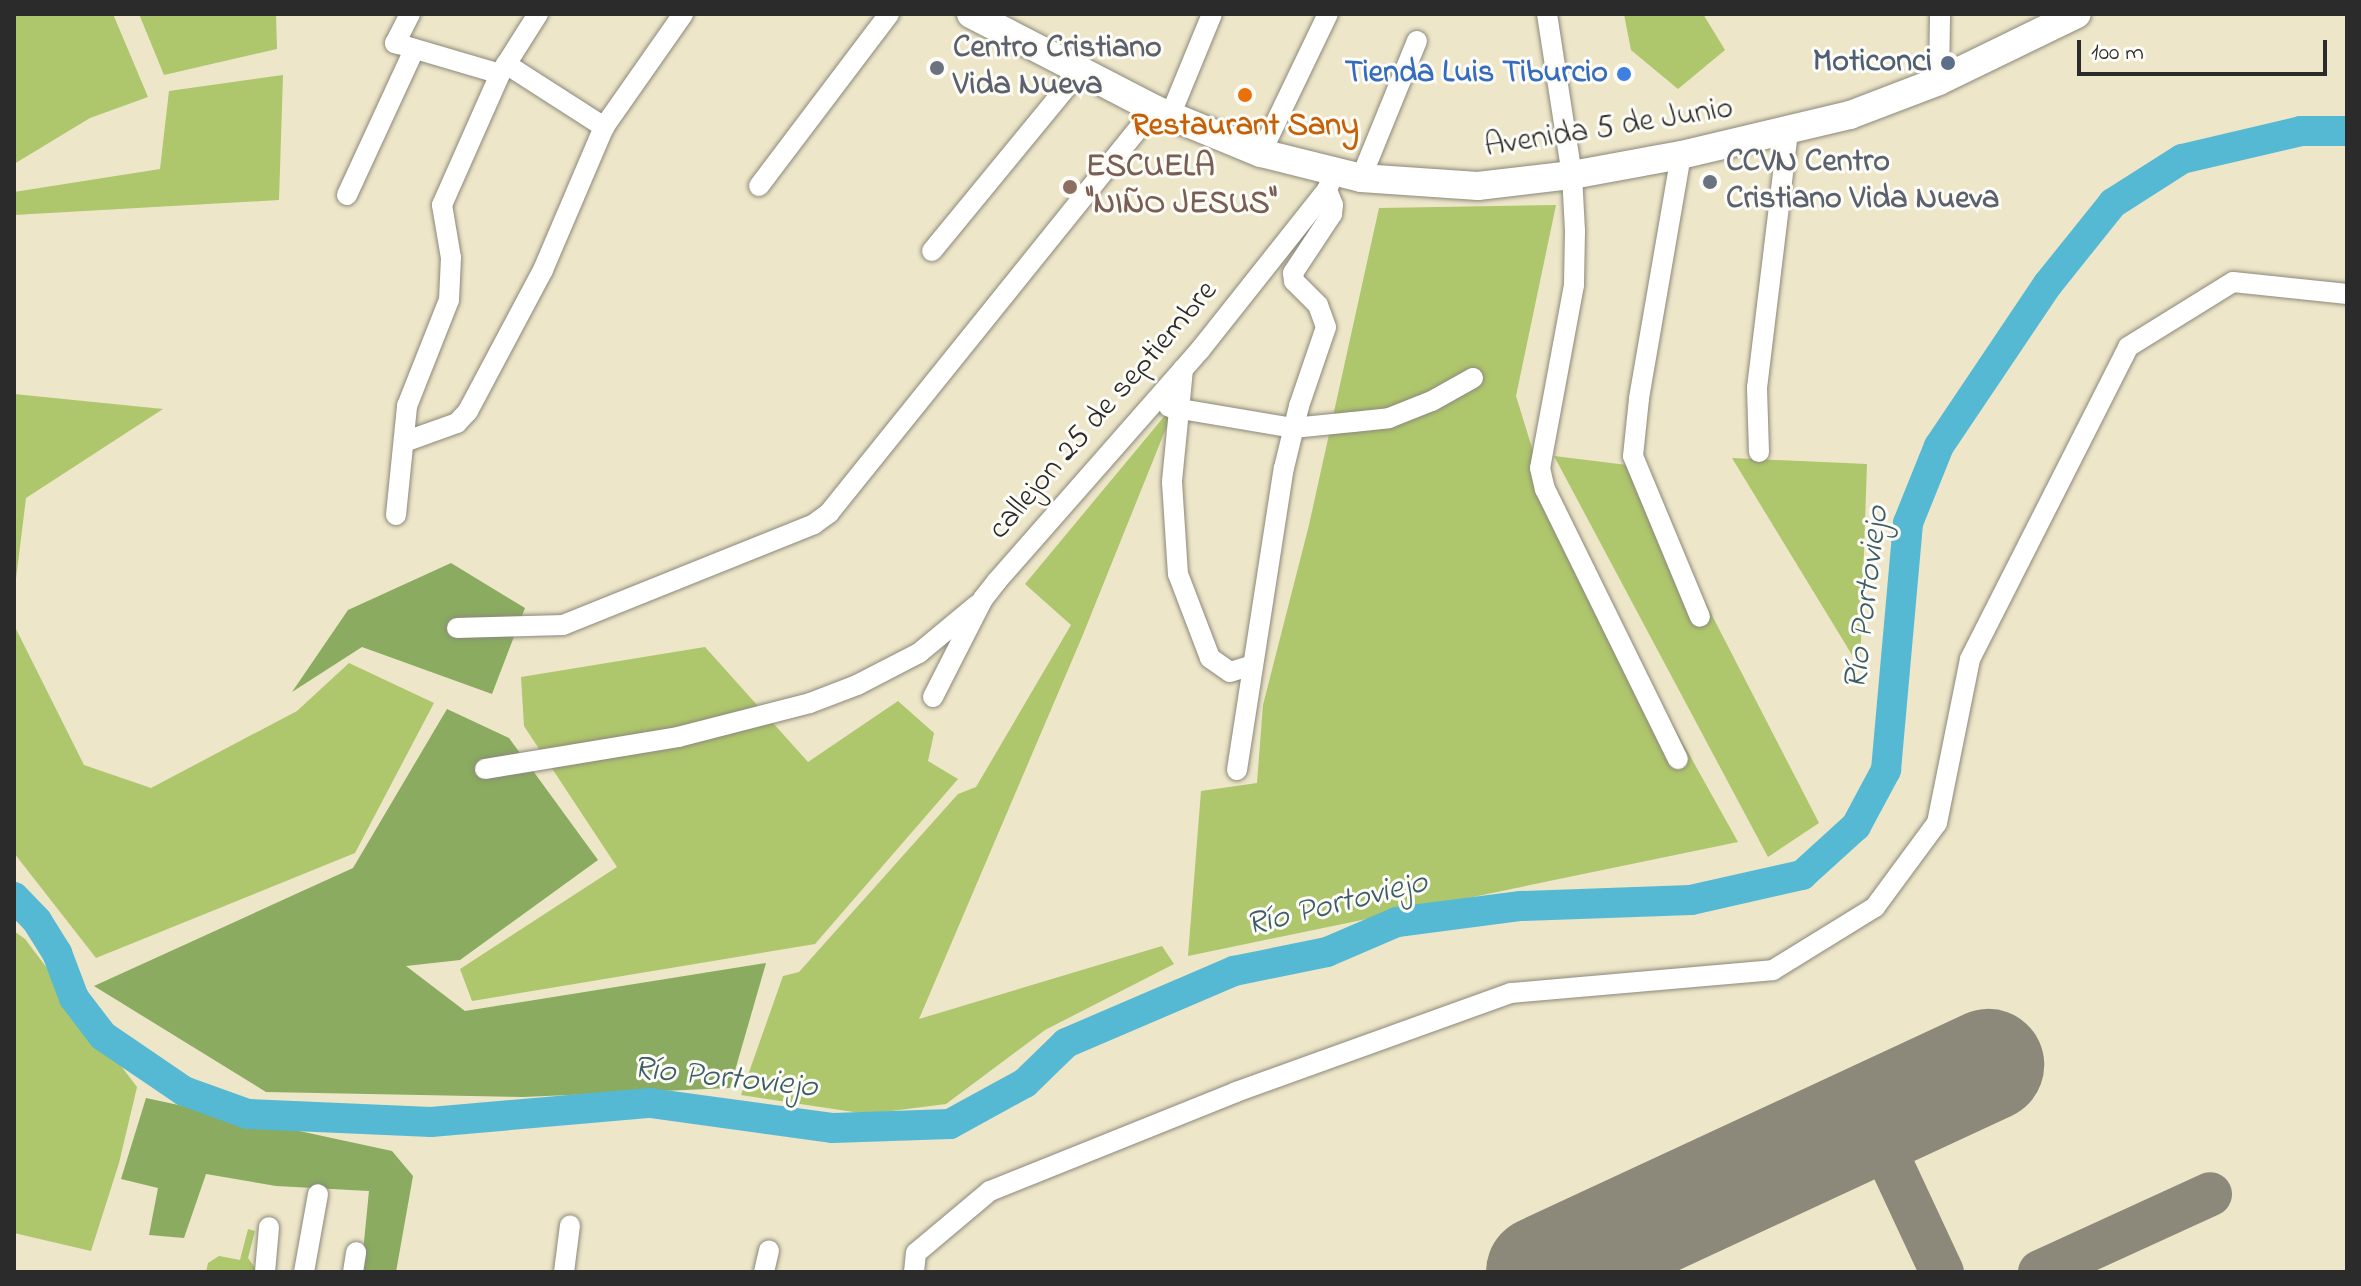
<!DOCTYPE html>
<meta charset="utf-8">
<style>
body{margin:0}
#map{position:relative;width:2361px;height:1286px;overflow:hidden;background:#ede6c9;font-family:"Indie Flower",sans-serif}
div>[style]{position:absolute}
.green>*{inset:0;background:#aec66c}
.forest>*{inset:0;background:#8aab60}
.river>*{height:30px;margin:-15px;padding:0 15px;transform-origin:15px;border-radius:15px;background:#56b9d4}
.taxiway>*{height:44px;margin:-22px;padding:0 22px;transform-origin:22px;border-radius:22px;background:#8c887a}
.runway>*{height:112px;margin:-56px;padding:0 56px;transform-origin:56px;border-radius:56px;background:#8c887a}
.roads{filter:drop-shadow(0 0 2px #8c887a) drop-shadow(0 0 2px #8c887a)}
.street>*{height:20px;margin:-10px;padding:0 10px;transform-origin:10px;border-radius:10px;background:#fff}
.secondary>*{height:28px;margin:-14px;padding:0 14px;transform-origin:14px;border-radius:14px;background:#fff}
.dots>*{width:22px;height:22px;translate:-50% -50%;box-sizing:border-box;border:4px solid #fdfcf7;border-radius:50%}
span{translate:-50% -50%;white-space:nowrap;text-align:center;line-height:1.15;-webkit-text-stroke:6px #fdfcf7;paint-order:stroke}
.worship-label{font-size:32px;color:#5b616d;font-weight:700}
.left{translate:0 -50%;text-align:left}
.service-label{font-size:32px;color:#4e5e75;font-weight:700}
.right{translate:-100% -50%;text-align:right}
.shop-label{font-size:32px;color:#366cbe;font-weight:700}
.food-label{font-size:32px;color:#c56008;font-weight:700}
.street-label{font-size:32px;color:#2b2b2b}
.education-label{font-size:32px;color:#785e54;font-weight:700}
.water-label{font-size:34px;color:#3a5d66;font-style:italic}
.frame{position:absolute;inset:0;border:16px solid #2b2b2b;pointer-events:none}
.scale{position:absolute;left:2077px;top:40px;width:250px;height:36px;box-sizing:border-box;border:4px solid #2b2b2b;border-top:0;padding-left:10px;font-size:24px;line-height:28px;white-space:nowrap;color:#2b2b2b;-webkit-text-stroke:6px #fdfcf7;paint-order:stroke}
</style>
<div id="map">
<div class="green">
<div style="clip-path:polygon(14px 14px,113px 14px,148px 97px,90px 118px,14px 164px)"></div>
<div style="clip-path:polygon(139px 14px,276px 14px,277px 49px,164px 75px)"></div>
<div style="clip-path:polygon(1624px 14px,1703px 14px,1725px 50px,1678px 89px,1631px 50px)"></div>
<div style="clip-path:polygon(283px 75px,279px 200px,14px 215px,14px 192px,160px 169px,169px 91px)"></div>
<div style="clip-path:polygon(1556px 205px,1516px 396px,1549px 503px,1738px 842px,1188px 956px,1201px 791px,1257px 783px,1263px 705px,1309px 525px,1379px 208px)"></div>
<div style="clip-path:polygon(14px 394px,163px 409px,26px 498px,14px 595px)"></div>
<div style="clip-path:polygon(1177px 401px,1082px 637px,919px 1019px,1162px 946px,1174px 964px,1045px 1030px,946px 1104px,867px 1114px,741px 1095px,783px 976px,799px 972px,958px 794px,976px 787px,1071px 625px,1025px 584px)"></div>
<div style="clip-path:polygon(1554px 456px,1635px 466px,1819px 823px,1768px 857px)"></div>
<div style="clip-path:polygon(1732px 458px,1867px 464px,1860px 668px)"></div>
<div style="clip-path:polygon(14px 625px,84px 765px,151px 788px,297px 711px,349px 663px,434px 703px,355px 853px,96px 958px,14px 853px)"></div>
<div style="clip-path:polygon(705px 647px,808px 762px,898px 701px,934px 733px,928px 761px,958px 779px,815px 944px,472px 1001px,460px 969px,617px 867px,524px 726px,521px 677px)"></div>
<div style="clip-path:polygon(14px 931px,25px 939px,137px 1087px,119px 1163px,91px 1251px,14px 1233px)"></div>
<div style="clip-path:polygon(248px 1229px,255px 1231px,248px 1258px,258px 1272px,206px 1272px,208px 1263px,219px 1256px,240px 1260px)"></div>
</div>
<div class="forest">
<div style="clip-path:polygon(451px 563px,525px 608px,492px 694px,362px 647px,292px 692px,348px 610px)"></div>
<div style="clip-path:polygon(447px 709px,509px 738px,598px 860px,460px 960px,406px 966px,465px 1011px,766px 963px,730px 1088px,523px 1097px,266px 1092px,94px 986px,353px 868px)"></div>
<div style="clip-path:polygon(146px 1098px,392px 1151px,413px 1176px,396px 1272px,361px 1272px,369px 1191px,276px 1186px,206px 1174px,184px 1238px,149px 1235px,158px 1188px,121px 1179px)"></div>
</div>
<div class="river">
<div style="left:14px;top:897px;width:33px;rotate:46deg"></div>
<div style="left:37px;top:921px;width:38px;rotate:58deg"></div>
<div style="left:57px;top:953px;width:48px;rotate:69.3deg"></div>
<div style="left:74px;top:998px;width:48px;rotate:52.7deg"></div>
<div style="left:103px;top:1036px;width:98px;rotate:34.2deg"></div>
<div style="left:184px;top:1091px;width:68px;rotate:19.8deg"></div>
<div style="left:248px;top:1114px;width:183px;rotate:2.5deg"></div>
<div style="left:431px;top:1122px;width:220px;rotate:-5deg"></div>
<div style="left:650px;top:1103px;width:185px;rotate:7.8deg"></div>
<div style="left:833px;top:1128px;width:117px;rotate:-2deg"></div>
<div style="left:950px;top:1124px;width:85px;rotate:-28.7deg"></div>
<div style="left:1025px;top:1083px;width:57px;rotate:-44.3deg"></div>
<div style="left:1066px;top:1043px;width:183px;rotate:-23.2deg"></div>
<div style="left:1234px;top:971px;width:95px;rotate:-11.5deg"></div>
<div style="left:1327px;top:952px;width:76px;rotate:-23.2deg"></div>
<div style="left:1397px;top:922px;width:125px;rotate:-7.4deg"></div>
<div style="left:1521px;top:906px;width:170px;rotate:-2deg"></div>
<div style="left:1691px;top:900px;width:114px;rotate:-12.7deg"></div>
<div style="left:1802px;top:875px;width:73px;rotate:-42.2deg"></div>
<div style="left:1856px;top:826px;width:64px;rotate:-61.8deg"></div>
<div style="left:1886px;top:770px;width:248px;rotate:-84.9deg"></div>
<div style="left:1908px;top:523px;width:83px;rotate:-68.1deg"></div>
<div style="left:1939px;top:446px;width:195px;rotate:-56.1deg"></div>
<div style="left:2048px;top:284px;width:104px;rotate:-51.3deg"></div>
<div style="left:2113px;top:203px;width:82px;rotate:-32.5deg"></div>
<div style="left:2182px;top:159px;width:122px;rotate:-13.2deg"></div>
<div style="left:2301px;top:131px;width:46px"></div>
</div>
<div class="taxiway">
<div style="left:1871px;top:1120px;width:168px;rotate:65deg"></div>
<div style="left:2040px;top:1272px;width:187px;rotate:-24.6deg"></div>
</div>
<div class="runway">
<div style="left:1542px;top:1272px;width:492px;rotate:-24.9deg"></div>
</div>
<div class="roads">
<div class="street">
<div style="left:410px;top:14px;width:33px;rotate:117deg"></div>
<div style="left:395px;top:43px;width:109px;rotate:16.4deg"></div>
<div style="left:1547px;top:14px;width:163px;rotate:81.2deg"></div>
<div style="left:1572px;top:175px;width:56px;rotate:86.9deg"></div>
<div style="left:1575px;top:231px;width:54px;rotate:91.1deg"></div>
<div style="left:1574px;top:285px;width:186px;rotate:100.5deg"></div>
<div style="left:1540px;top:468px;width:22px;rotate:77deg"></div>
<div style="left:1545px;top:489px;width:301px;rotate:63.8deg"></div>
<div style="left:506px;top:64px;width:117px;rotate:32.7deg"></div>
<div style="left:1939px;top:81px;width:67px;rotate:-89.1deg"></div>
<div style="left:1170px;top:116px;width:110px;rotate:-67.6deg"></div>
<div style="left:1261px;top:153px;width:154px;rotate:-64.3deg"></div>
<div style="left:1681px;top:155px;width:248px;rotate:99.8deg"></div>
<div style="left:1639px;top:399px;width:57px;rotate:96deg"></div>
<div style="left:1633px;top:456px;width:174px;rotate:67.4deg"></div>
<div style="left:1361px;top:178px;width:148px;rotate:-67.8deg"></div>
<div style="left:759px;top:186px;width:216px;rotate:-52.9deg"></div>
<div style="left:347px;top:195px;width:160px;rotate:-65.2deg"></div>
<div style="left:932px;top:251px;width:232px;rotate:-50.6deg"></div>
<div style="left:1183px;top:369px;width:114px;rotate:95.6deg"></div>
<div style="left:1172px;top:482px;width:92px;rotate:86.3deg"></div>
<div style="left:1178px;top:574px;width:90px;rotate:69.1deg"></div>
<div style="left:1210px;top:658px;width:24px;rotate:35deg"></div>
<div style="left:1230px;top:672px;width:24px;rotate:-17deg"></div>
<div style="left:1169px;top:407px;width:126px;rotate:9.6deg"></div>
<div style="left:1293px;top:428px;width:60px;rotate:-5.7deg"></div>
<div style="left:1353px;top:422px;width:36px;rotate:-6deg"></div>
<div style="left:1389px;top:418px;width:46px;rotate:-21.6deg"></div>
<div style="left:1432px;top:401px;width:47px;rotate:-29.3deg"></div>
<div style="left:404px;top:442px;width:56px;rotate:-19.7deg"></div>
<div style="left:457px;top:423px;width:16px;rotate:-47deg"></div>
<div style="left:468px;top:411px;width:160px;rotate:-62deg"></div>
<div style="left:543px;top:270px;width:155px;rotate:-66.9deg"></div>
<div style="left:604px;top:127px;width:138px;rotate:-55deg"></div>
<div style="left:1759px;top:452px;width:64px;rotate:-91.8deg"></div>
<div style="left:1757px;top:388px;width:258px;rotate:-83.1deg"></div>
<div style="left:396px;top:515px;width:110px;rotate:-84.2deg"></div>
<div style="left:407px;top:406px;width:114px;rotate:-68.4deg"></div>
<div style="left:449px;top:300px;width:42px;rotate:-87.3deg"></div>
<div style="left:451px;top:258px;width:54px;rotate:-99.6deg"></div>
<div style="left:442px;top:205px;width:143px;rotate:-66.1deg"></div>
<div style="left:500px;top:74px;width:71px;rotate:-57.7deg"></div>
<div style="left:457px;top:628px;width:106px;rotate:-1.6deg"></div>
<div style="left:563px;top:625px;width:271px;rotate:-21.9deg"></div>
<div style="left:814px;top:524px;width:19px;rotate:-36deg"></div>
<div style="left:829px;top:513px;width:518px;rotate:-51.18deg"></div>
<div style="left:933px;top:697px;width:110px;rotate:-63deg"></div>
<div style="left:983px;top:599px;width:23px;rotate:-52deg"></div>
<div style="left:997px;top:581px;width:308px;rotate:-48.7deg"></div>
<div style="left:1200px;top:350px;width:204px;rotate:-51.6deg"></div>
<div style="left:1327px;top:190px;width:18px;rotate:-68deg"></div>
<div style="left:485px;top:769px;width:196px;rotate:-9.4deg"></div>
<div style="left:678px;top:737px;width:136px;rotate:-14.4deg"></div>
<div style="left:810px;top:703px;width:50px;rotate:-21deg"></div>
<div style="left:857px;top:685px;width:70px;rotate:-27.3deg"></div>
<div style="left:919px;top:653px;width:75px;rotate:-39.6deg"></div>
<div style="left:1237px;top:770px;width:306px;rotate:-81.2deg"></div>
<div style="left:1284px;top:468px;width:64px;rotate:-76.4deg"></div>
<div style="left:1299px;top:406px;width:83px;rotate:-71.1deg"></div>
<div style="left:1326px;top:327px;width:23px;rotate:-110deg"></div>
<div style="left:1318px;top:305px;width:34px;rotate:-135deg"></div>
<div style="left:1294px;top:281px;width:8px;rotate:-97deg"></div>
<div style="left:1293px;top:273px;width:71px;rotate:-56.5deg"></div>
<div style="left:1332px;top:214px;width:9px;rotate:-84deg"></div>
<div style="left:1333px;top:205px;width:16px;rotate:-112deg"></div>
<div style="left:265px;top:1272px;width:45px;rotate:-84.9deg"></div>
<div style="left:304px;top:1272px;width:79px;rotate:-79.8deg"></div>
<div style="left:353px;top:1272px;width:20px;rotate:-81deg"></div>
<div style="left:564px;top:1272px;width:47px;rotate:-82.7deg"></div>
<div style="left:764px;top:1272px;width:22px;rotate:-77deg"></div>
<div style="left:914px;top:1272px;width:19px;rotate:-84deg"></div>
<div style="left:916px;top:1253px;width:97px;rotate:-40deg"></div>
<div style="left:990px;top:1191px;width:265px;rotate:-21.9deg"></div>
<div style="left:1236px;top:1092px;width:292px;rotate:-19.8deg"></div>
<div style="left:1511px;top:993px;width:263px;rotate:-5deg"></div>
<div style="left:1773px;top:970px;width:120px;rotate:-31.7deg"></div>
<div style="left:1875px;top:907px;width:104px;rotate:-53.6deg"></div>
<div style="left:1937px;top:823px;width:167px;rotate:-78.6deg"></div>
<div style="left:1970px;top:659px;width:350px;rotate:-63.1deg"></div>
<div style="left:2128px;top:347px;width:123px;rotate:-31.8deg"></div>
<div style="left:2233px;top:282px;width:115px;rotate:6deg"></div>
</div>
<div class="secondary">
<div style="left:971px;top:14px;width:206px;rotate:27.4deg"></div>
<div style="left:1154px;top:109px;width:116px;rotate:22.4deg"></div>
<div style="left:1261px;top:153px;width:103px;rotate:14deg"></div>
<div style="left:1361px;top:178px;width:117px;rotate:3.9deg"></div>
<div style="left:1478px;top:186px;width:95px;rotate:-6.7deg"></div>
<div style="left:1572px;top:175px;width:111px;rotate:-10.4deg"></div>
<div style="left:1681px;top:155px;width:174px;rotate:-13.3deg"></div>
<div style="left:1850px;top:115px;width:95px;rotate:-20.9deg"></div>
<div style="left:1939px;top:81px;width:153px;rotate:-25.9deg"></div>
</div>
</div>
<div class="dots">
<div style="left:1948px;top:63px;background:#5c6f8a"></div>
<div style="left:937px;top:68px;background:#6b7280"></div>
<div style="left:1624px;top:74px;background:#3f7fe0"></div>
<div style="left:1245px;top:95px;background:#e8710a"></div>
<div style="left:1710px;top:182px;background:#6b7280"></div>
<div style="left:1070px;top:187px;background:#8d6e63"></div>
</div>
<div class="worship-label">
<span class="left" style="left:953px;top:68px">Centro Cristiano<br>Vida Nueva</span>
<span class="left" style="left:1726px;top:182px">CCVN Centro<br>Cristiano Vida Nueva</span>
</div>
<div class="service-label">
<span class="right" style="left:1932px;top:63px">Moticonci</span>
</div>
<div class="shop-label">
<span class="right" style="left:1608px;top:74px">Tienda Luis Tiburcio</span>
</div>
<div class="food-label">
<span style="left:1245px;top:127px">Restaurant Sany</span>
</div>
<div class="street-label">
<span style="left:1609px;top:129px;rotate:-9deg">Avenida 5 de Junio</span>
<span style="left:1104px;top:411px;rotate:-49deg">callejon 25 de septiembre</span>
</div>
<div class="education-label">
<span class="left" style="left:1086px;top:187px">ESCUELA<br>"NIÑO JESUS"</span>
</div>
<div class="water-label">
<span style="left:1868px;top:598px;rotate:-83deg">Río Portoviejo</span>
<span style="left:1337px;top:905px;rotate:-14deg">Río Portoviejo</span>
<span style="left:725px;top:1079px;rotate:6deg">Río Portoviejo</span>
</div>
<div class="frame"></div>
<div class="scale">100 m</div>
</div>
